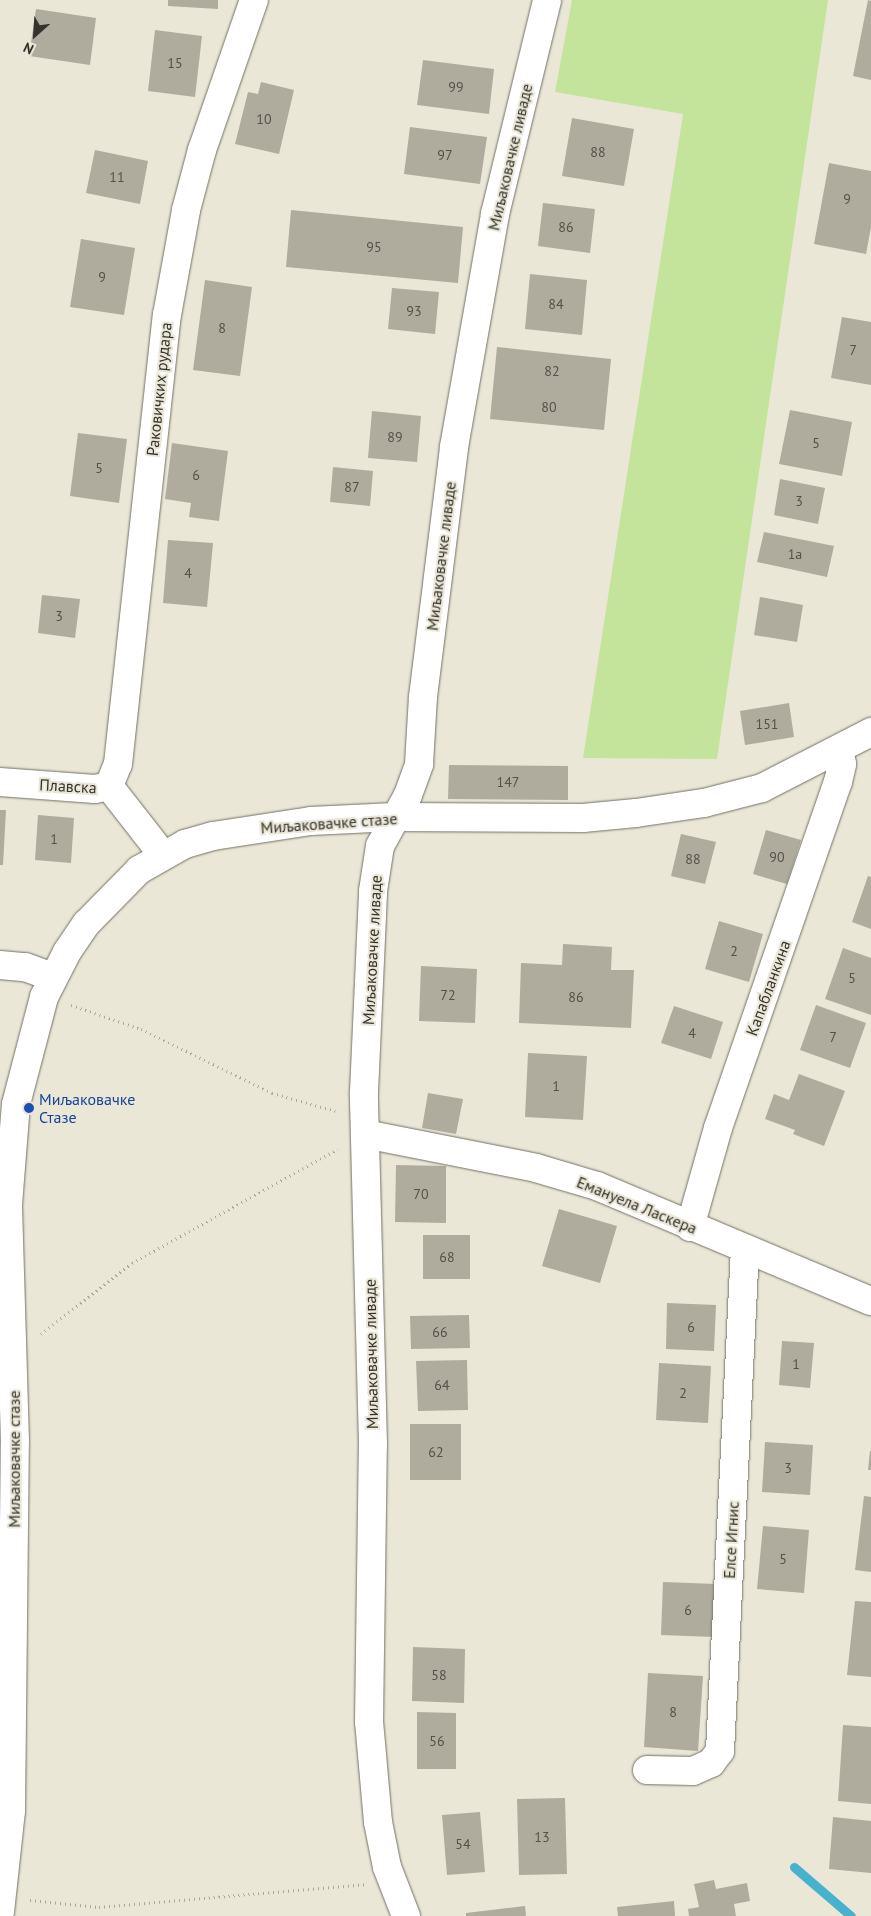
<!DOCTYPE html>
<meta charset="utf-8">
<style>
body{margin:0}
#map{position:relative;width:871px;height:1916px;overflow:hidden;background:#eae7d7;font-family:"PT Sans",sans-serif}
div>[style]{position:absolute}
.green>*{inset:0;background:#c4e49b}
.stream>*{height:9px;margin:-4.5px;padding:0 4.5px;transform-origin:4.5px;border-radius:4.5px;background:#48b1ce}
.building>*{inset:0;background:#afac9d}
.path>*{height:3px;margin-top:-1.5px;transform-origin:0;background:repeating-linear-gradient(90deg,#a9a79a 0 1px,transparent 0 5px)}
.roads{filter:drop-shadow(0 0 1px #737163) drop-shadow(0 0 1px #737163)}
.minor>*{height:28px;margin:-14px;padding:0 14px;transform-origin:14px;border-radius:14px;background:#fff}
.tertiary>*{height:28px;margin:-14px;padding:0 14px;transform-origin:14px;border-radius:14px;background:#fff}
.dots>*{width:14px;height:14px;translate:-50% -50%;box-sizing:border-box;border:2px solid #eae7d7;border-radius:50%}
span{translate:-50% -50%;white-space:nowrap;text-align:center;line-height:1.15;-webkit-text-stroke:4px #eae7d7;paint-order:stroke}
.number-label{font-size:14px;color:#535149}
.number-label span{-webkit-text-stroke-width:0}
.street-label{font-size:16px;color:#34332d}
.transit-label{font-size:16px;color:#164399}
.left{translate:0 -50%;text-align:left}
.north{position:absolute;left:10px;top:10px;width:50px;height:50px;-webkit-text-stroke:4px #eae7d7;paint-order:stroke;rotate:206deg;font-size:14px;font-weight:700;line-height:20px;text-align:center;color:#34332d}
.north::after{content:'';display:block;margin:auto;width:18px;height:22px;background:#34332d;clip-path:polygon(50% 0,100% 100%,50% 72%,0 100%)}
</style>
<div id="map">
<div class="green">
<div style="clip-path:polygon(572px 0,828px 0,717px 759px,583px 758px,683px 114px,555px 92px)"></div>
</div>
<div class="stream">
<div style="left:794px;top:1867px;width:75px;rotate:40.7deg"></div>
</div>
<div class="building">
<div style="clip-path:polygon(168px 0,218px 0,218px 9px,168px 6px)"></div>
<div style="clip-path:polygon(868px 0,871px 1px,871px 80px,853px 76px)"></div>
<div style="clip-path:polygon(36px 9px,96px 18px,90px 65px,29px 56px)"></div>
<div style="clip-path:polygon(155px 30px,202px 36px,195px 97px,148px 91px)"></div>
<div style="clip-path:polygon(423px 60px,494px 69px,489px 114px,417px 105px)"></div>
<div style="clip-path:polygon(261px 82px,294px 90px,279px 154px,235px 144px,248px 92px,258px 94px)"></div>
<div style="clip-path:polygon(572px 118px,634px 129px,624px 186px,562px 176px)"></div>
<div style="clip-path:polygon(410px 127px,487px 137px,480px 184px,404px 174px)"></div>
<div style="clip-path:polygon(95px 150px,148px 161px,140px 204px,86px 193px)"></div>
<div style="clip-path:polygon(829px 163px,871px 171px,871px 227px,866px 254px,814px 244px)"></div>
<div style="clip-path:polygon(543px 203px,595px 209px,590px 253px,538px 246px)"></div>
<div style="clip-path:polygon(291px 210px,463px 227px,458px 283px,286px 267px)"></div>
<div style="clip-path:polygon(81px 239px,135px 248px,124px 315px,70px 307px)"></div>
<div style="clip-path:polygon(530px 274px,587px 280px,582px 335px,525px 329px)"></div>
<div style="clip-path:polygon(205px 280px,252px 287px,240px 376px,193px 370px)"></div>
<div style="clip-path:polygon(392px 288px,439px 292px,435px 334px,388px 329px)"></div>
<div style="clip-path:polygon(842px 317px,871px 322px,871px 385px,831px 378px)"></div>
<div style="clip-path:polygon(497px 347px,611px 359px,604px 430px,490px 419px)"></div>
<div style="clip-path:polygon(790px 410px,852px 422px,842px 476px,779px 464px)"></div>
<div style="clip-path:polygon(372px 411px,421px 416px,417px 462px,368px 458px)"></div>
<div style="clip-path:polygon(78px 433px,127px 439px,119px 503px,70px 496px)"></div>
<div style="clip-path:polygon(172px 443px,228px 451px,219px 521px,189px 517px,191px 503px,165px 499px)"></div>
<div style="clip-path:polygon(333px 467px,373px 471px,370px 506px,330px 502px)"></div>
<div style="clip-path:polygon(780px 479px,825px 488px,818px 524px,774px 515px)"></div>
<div style="clip-path:polygon(764px 532px,834px 546px,827px 577px,757px 562px)"></div>
<div style="clip-path:polygon(168px 540px,213px 543px,207px 607px,163px 603px)"></div>
<div style="clip-path:polygon(42px 595px,80px 599px,75px 638px,38px 633px)"></div>
<div style="clip-path:polygon(760px 597px,803px 605px,797px 642px,754px 635px)"></div>
<div style="clip-path:polygon(789px 703px,794px 737px,745px 745px,740px 711px)"></div>
<div style="clip-path:polygon(449px 765px,568px 766px,568px 800px,448px 799px)"></div>
<div style="clip-path:polygon(0 810px,6px 810px,3px 865px,0 865px)"></div>
<div style="clip-path:polygon(38px 815px,74px 818px,71px 863px,35px 860px)"></div>
<div style="clip-path:polygon(766px 830px,801px 840px,787px 884px,753px 874px)"></div>
<div style="clip-path:polygon(681px 834px,716px 842px,705px 884px,671px 876px)"></div>
<div style="clip-path:polygon(868px 876px,871px 877px,871px 929px,852px 922px)"></div>
<div style="clip-path:polygon(719px 921px,763px 934px,749px 982px,705px 969px)"></div>
<div style="clip-path:polygon(563px 944px,612px 947px,611px 970px,634px 970px,631px 1028px,519px 1023px,521px 963px,562px 965px)"></div>
<div style="clip-path:polygon(843px 948px,871px 958px,871px 1015px,825px 999px)"></div>
<div style="clip-path:polygon(421px 966px,477px 969px,475px 1023px,419px 1021px)"></div>
<div style="clip-path:polygon(816px 1005px,866px 1023px,850px 1068px,800px 1050px)"></div>
<div style="clip-path:polygon(674px 1006px,723px 1022px,711px 1059px,661px 1043px)"></div>
<div style="clip-path:polygon(528px 1053px,587px 1056px,583px 1120px,525px 1117px)"></div>
<div style="clip-path:polygon(799px 1074px,845px 1091px,824px 1146px,793px 1134px,795px 1130px,765px 1119px,774px 1094px,789px 1100px)"></div>
<div style="clip-path:polygon(428px 1093px,463px 1099px,456px 1134px,422px 1128px)"></div>
<div style="clip-path:polygon(396px 1165px,446px 1166px,446px 1223px,395px 1222px)"></div>
<div style="clip-path:polygon(559px 1209px,617px 1226px,600px 1283px,542px 1266px)"></div>
<div style="clip-path:polygon(423px 1235px,470px 1235px,470px 1279px,423px 1279px)"></div>
<div style="clip-path:polygon(667px 1303px,716px 1305px,714px 1351px,666px 1349px)"></div>
<div style="clip-path:polygon(469px 1315px,470px 1348px,411px 1349px,410px 1316px)"></div>
<div style="clip-path:polygon(782px 1341px,814px 1343px,810px 1388px,779px 1385px)"></div>
<div style="clip-path:polygon(467px 1360px,468px 1410px,418px 1411px,416px 1361px)"></div>
<div style="clip-path:polygon(659px 1363px,711px 1366px,708px 1423px,656px 1420px)"></div>
<div style="clip-path:polygon(410px 1424px,461px 1424px,461px 1480px,410px 1480px)"></div>
<div style="clip-path:polygon(765px 1442px,813px 1445px,810px 1495px,762px 1492px)"></div>
<div style="clip-path:polygon(870px 1451px,871px 1451px,871px 1470px,868px 1470px)"></div>
<div style="clip-path:polygon(864px 1496px,871px 1497px,871px 1572px,855px 1570px)"></div>
<div style="clip-path:polygon(763px 1526px,809px 1530px,804px 1593px,757px 1589px)"></div>
<div style="clip-path:polygon(663px 1582px,716px 1584px,714px 1637px,661px 1635px)"></div>
<div style="clip-path:polygon(855px 1601px,871px 1602px,871px 1677px,847px 1675px)"></div>
<div style="clip-path:polygon(413px 1647px,465px 1649px,464px 1703px,412px 1701px)"></div>
<div style="clip-path:polygon(648px 1673px,703px 1676px,698px 1751px,644px 1747px)"></div>
<div style="clip-path:polygon(417px 1712px,456px 1713px,456px 1769px,417px 1769px)"></div>
<div style="clip-path:polygon(843px 1725px,871px 1727px,871px 1804px,838px 1801px)"></div>
<div style="clip-path:polygon(565px 1798px,567px 1874px,519px 1875px,517px 1799px)"></div>
<div style="clip-path:polygon(480px 1812px,485px 1872px,447px 1875px,442px 1815px)"></div>
<div style="clip-path:polygon(833px 1817px,871px 1821px,871px 1873px,829px 1869px)"></div>
<div style="clip-path:polygon(714px 1880px,716px 1889px,747px 1883px,750px 1901px,734px 1904px,736px 1916px,689px 1916px,688px 1909px,699px 1907px,694px 1884px)"></div>
<div style="clip-path:polygon(674px 1901px,675px 1916px,618px 1916px,617px 1907px)"></div>
<div style="clip-path:polygon(525px 1906px,526px 1916px,466px 1916px,466px 1913px)"></div>
</div>
<div class="path">
<div style="left:71px;top:1005px;width:74px;rotate:18.9deg"></div>
<div style="left:141px;top:1029px;width:146px;rotate:26deg"></div>
<div style="left:272px;top:1093px;width:66px;rotate:15.7deg"></div>
<div style="left:41px;top:1334px;width:115px;rotate:-38deg"></div>
<div style="left:132px;top:1263px;width:235px;rotate:-29deg"></div>
<div style="left:30px;top:1900px;width:69px;rotate:5.8deg"></div>
<div style="left:99px;top:1907px;width:267px;rotate:-4.9deg"></div>
</div>
<div class="roads">
<div class="minor">
<div style="left:0;top:782px;width:95px;rotate:4.2deg"></div>
<div style="left:95px;top:789px;width:14px;rotate:-12deg"></div>
<div style="left:109px;top:786px;width:24px;rotate:-68deg"></div>
<div style="left:118px;top:764px;width:452px;rotate:-83.8deg"></div>
<div style="left:167px;top:315px;width:107px;rotate:-79.7deg"></div>
<div style="left:186px;top:210px;width:62px;rotate:-75.1deg"></div>
<div style="left:202px;top:150px;width:159px;rotate:-70.9deg"></div>
<div style="left:109px;top:786px;width:88px;rotate:52deg"></div>
<div style="left:0;top:965px;width:25px;rotate:5deg"></div>
<div style="left:25px;top:967px;width:29px;rotate:20deg"></div>
<div style="left:365px;top:1134px;width:174px;rotate:11.2deg"></div>
<div style="left:536px;top:1168px;width:64px;rotate:16.4deg"></div>
<div style="left:597px;top:1186px;width:297px;rotate:22.8deg"></div>
<div style="left:690px;top:1227px;width:103px;rotate:-74.2deg"></div>
<div style="left:718px;top:1128px;width:366px;rotate:-70.9deg"></div>
<div style="left:838px;top:782px;width:18px;rotate:-77deg"></div>
<div style="left:842px;top:764px;width:15px;rotate:-101deg"></div>
<div style="left:647px;top:1770px;width:46px;rotate:1.2deg"></div>
<div style="left:693px;top:1771px;width:20px;rotate:-24deg"></div>
<div style="left:711px;top:1763px;width:15px;rotate:-53deg"></div>
<div style="left:720px;top:1751px;width:503px;rotate:-87.15deg"></div>
<div style="left:406px;top:1916px;width:53px;rotate:-111.2deg"></div>
<div style="left:387px;top:1867px;width:46px;rotate:-101.3deg"></div>
<div style="left:378px;top:1822px;width:100px;rotate:-95.1deg"></div>
<div style="left:369px;top:1722px;width:277px;rotate:-89.2deg"></div>
<div style="left:373px;top:1445px;width:353px;rotate:-91.5deg"></div>
<div style="left:364px;top:1092px;width:201px;rotate:-87.4deg"></div>
<div style="left:373px;top:891px;width:46px;rotate:-81.2deg"></div>
<div style="left:380px;top:846px;width:58px;rotate:-61.2deg"></div>
<div style="left:408px;top:795px;width:33px;rotate:-70deg"></div>
<div style="left:419px;top:764px;width:67px;rotate:-86.6deg"></div>
<div style="left:423px;top:697px;width:252px;rotate:-82.9deg"></div>
<div style="left:454px;top:447px;width:237px;rotate:-80deg"></div>
<div style="left:495px;top:214px;width:220px;rotate:-76.3deg"></div>
</div>
<div class="tertiary">
<div style="left:0;top:1912px;width:102px;rotate:-83.8deg"></div>
<div style="left:11px;top:1811px;width:369px;rotate:-89.4deg"></div>
<div style="left:15px;top:1442px;width:237px;rotate:-91.7deg"></div>
<div style="left:8px;top:1205px;width:101px;rotate:-85.5deg"></div>
<div style="left:16px;top:1104px;width:111px;rotate:-75.3deg"></div>
<div style="left:44px;top:997px;width:51px;rotate:-62.9deg"></div>
<div style="left:67px;top:952px;width:34px;rotate:-56deg"></div>
<div style="left:86px;top:924px;width:76px;rotate:-45.5deg"></div>
<div style="left:139px;top:870px;width:53px;rotate:-29.5deg"></div>
<div style="left:185px;top:844px;width:29px;rotate:-16deg"></div>
<div style="left:213px;top:836px;width:99px;rotate:-8.7deg"></div>
<div style="left:311px;top:821px;width:83px;rotate:-2.8deg"></div>
<div style="left:394px;top:817px;width:189px;rotate:0.3deg"></div>
<div style="left:583px;top:818px;width:53px;rotate:-5.4deg"></div>
<div style="left:636px;top:813px;width:69px;rotate:-8.4deg"></div>
<div style="left:704px;top:803px;width:60px;rotate:-14.5deg"></div>
<div style="left:762px;top:788px;width:123px;rotate:-27.2deg"></div>
</div>
</div>
<div class="dots">
<div style="left:29px;top:1108px;background:#1a4fb4"></div>
</div>
<div class="number-label">
<span style="left:175px;top:63px">15</span>
<span style="left:456px;top:87px">99</span>
<span style="left:264px;top:119px">10</span>
<span style="left:598px;top:152px">88</span>
<span style="left:445px;top:155px">97</span>
<span style="left:117px;top:177px">11</span>
<span style="left:847px;top:199px">9</span>
<span style="left:566px;top:227px">86</span>
<span style="left:374px;top:247px">95</span>
<span style="left:102px;top:277px">9</span>
<span style="left:556px;top:304px">84</span>
<span style="left:414px;top:311px">93</span>
<span style="left:222px;top:328px">8</span>
<span style="left:853px;top:350px">7</span>
<span style="left:552px;top:371px">82</span>
<span style="left:549px;top:407px">80</span>
<span style="left:395px;top:437px">89</span>
<span style="left:816px;top:443px">5</span>
<span style="left:99px;top:468px">5</span>
<span style="left:196px;top:475px">6</span>
<span style="left:352px;top:487px">87</span>
<span style="left:799px;top:501px">3</span>
<span style="left:795px;top:554px">1a</span>
<span style="left:188px;top:573px">4</span>
<span style="left:59px;top:616px">3</span>
<span style="left:767px;top:724px">151</span>
<span style="left:508px;top:782px">147</span>
<span style="left:54px;top:839px">1</span>
<span style="left:777px;top:857px">90</span>
<span style="left:693px;top:859px">88</span>
<span style="left:734px;top:951px">2</span>
<span style="left:852px;top:978px">5</span>
<span style="left:448px;top:995px">72</span>
<span style="left:576px;top:997px">86</span>
<span style="left:692px;top:1033px">4</span>
<span style="left:833px;top:1037px">7</span>
<span style="left:556px;top:1086px">1</span>
<span style="left:421px;top:1194px">70</span>
<span style="left:447px;top:1257px">68</span>
<span style="left:691px;top:1327px">6</span>
<span style="left:440px;top:1332px">66</span>
<span style="left:796px;top:1364px">1</span>
<span style="left:442px;top:1385px">64</span>
<span style="left:683px;top:1393px">2</span>
<span style="left:436px;top:1452px">62</span>
<span style="left:788px;top:1468px">3</span>
<span style="left:783px;top:1559px">5</span>
<span style="left:688px;top:1610px">6</span>
<span style="left:439px;top:1675px">58</span>
<span style="left:673px;top:1712px">8</span>
<span style="left:437px;top:1741px">56</span>
<span style="left:542px;top:1837px">13</span>
<span style="left:463px;top:1844px">54</span>
</div>
<div class="street-label">
<span style="left:510px;top:157px;rotate:-77deg">Миљаковачке ливаде</span>
<span style="left:159px;top:389px;rotate:-84deg">Раковичких рудара</span>
<span style="left:441px;top:556px;rotate:-83deg">Миљаковачке ливаде</span>
<span style="left:68px;top:786px;rotate:3deg">Плавска</span>
<span style="left:329px;top:823px;rotate:-4deg">Миљаковачке стазе</span>
<span style="left:372px;top:950px;rotate:-87deg">Миљаковачке ливаде</span>
<span style="left:768px;top:988px;rotate:-70deg">Капабланкина</span>
<span style="left:637px;top:1205px;rotate:22deg">Емануела Ласкера</span>
<span style="left:371px;top:1354px;rotate:-91deg">Миљаковачке ливаде</span>
<span style="left:14px;top:1459px;rotate:-90deg">Миљаковачке стазе</span>
<span style="left:731px;top:1540px;rotate:-87deg">Елсе Игнис</span>
</div>
<div class="transit-label">
<span class="left" style="left:39px;top:1108px">Миљаковачке<br>Стазе</span>
</div>
<div class="north">N</div>
</div>
